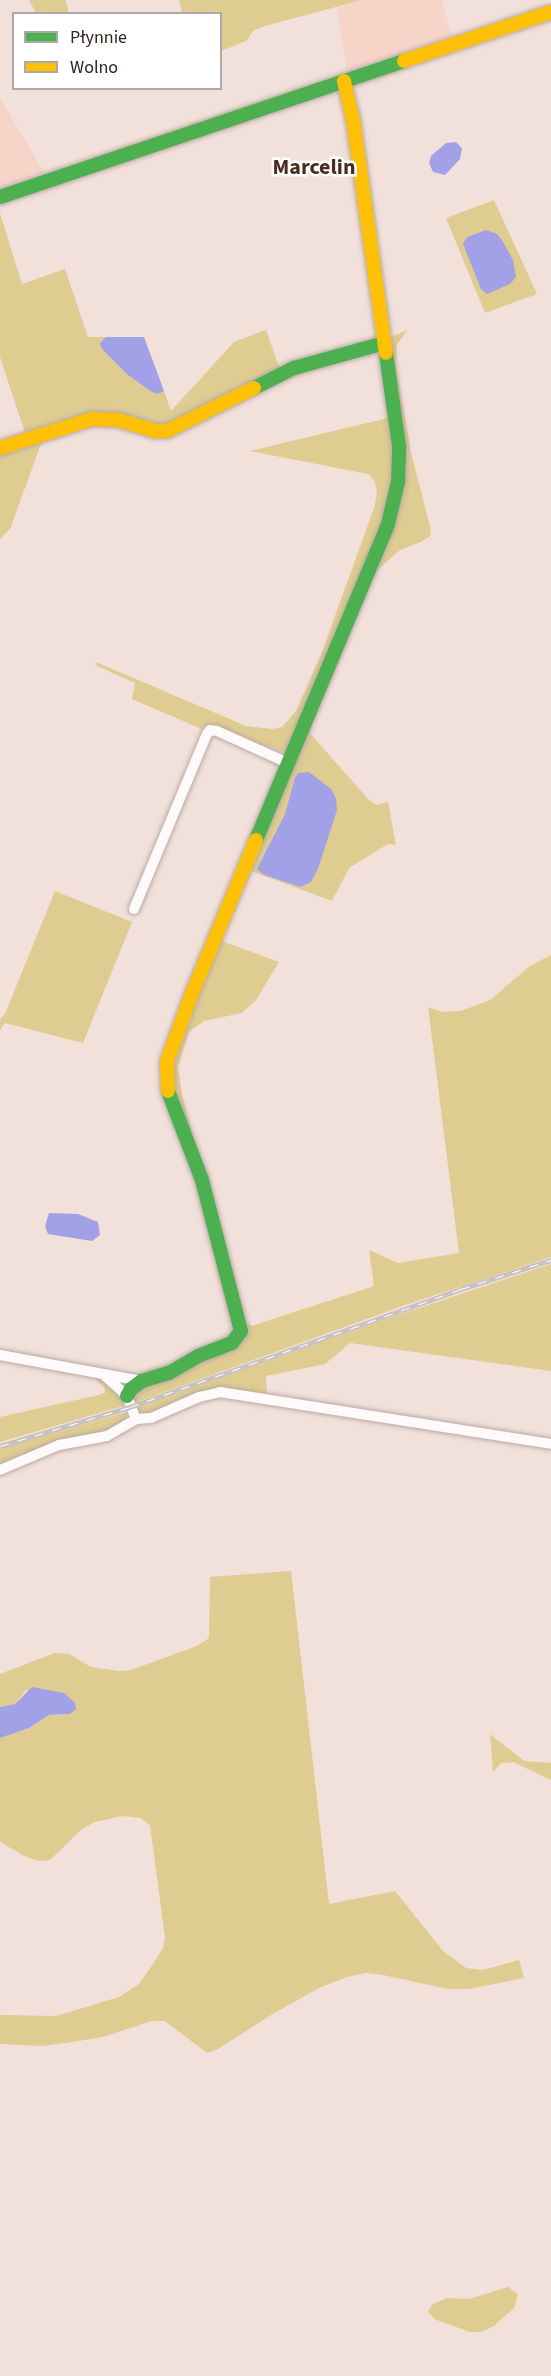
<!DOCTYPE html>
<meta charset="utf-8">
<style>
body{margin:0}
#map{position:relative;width:551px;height:2376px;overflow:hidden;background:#f2e0da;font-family:"Source Sans 3",sans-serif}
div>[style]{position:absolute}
.built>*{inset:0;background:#f7d4c8}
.green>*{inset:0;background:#dfcc91}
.water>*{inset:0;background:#a2a0e6}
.roads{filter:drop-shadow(0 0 2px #b9aaa5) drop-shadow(0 0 2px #b9aaa5)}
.street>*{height:10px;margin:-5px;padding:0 5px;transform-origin:5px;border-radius:5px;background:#fdfaf9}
.fast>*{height:14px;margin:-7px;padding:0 7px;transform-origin:7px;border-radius:7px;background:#4caf50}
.slow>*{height:14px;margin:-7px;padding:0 7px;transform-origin:7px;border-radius:7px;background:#ffc107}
.rail>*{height:5px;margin-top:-2.5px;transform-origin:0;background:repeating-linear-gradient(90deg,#fff 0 9px,#c7c2c0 0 18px);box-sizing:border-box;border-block:2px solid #c7c2c0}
span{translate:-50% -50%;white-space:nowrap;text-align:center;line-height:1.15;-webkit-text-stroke:5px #fff;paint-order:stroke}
.quarter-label{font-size:22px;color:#4a2b20;font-weight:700}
.legend{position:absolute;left:12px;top:12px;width:210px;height:78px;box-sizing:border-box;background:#fff;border:2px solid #ada7a5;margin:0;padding:8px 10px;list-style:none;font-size:18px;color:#33241f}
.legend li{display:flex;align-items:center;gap:12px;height:30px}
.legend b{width:30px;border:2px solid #ada7a5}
</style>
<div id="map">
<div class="built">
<div style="clip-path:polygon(362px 0,442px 0,452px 36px,347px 72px,337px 8px)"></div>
<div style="clip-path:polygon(0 98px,44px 172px,0 188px)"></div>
</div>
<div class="green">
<div style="clip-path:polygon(29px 0,66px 0,69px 13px,36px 13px)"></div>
<div style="clip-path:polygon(179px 0,362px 0,265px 26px,253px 31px,246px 41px,221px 51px,220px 14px,182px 13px)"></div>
<div style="clip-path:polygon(494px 200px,537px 294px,485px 313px,446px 218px)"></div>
<div style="clip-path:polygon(0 213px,22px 284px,65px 269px,88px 337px,106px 337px,103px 340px,128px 375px,152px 391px,164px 391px,171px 411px,234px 342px,266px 330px,281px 372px,168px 426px,124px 419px,26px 436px,0 357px)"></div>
<div style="clip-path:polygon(407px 330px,397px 345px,396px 365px,411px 453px,431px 530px,430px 536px,421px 542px,400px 550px,374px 573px,398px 506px,389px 338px)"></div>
<div style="clip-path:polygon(392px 417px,396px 447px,390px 502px,287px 754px,212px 725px,204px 730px,132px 699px,135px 683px,95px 665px,96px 662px,246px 726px,272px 729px,282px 727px,296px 711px,322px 652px,375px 505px,377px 491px,374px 480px,368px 474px,250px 451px)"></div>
<div style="clip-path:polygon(44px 436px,10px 529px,0 539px,0 451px)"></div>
<div style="clip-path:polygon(308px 731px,368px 799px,376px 805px,388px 802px,396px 845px,388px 844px,349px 868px,332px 901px,248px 870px)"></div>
<div style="clip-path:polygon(55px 891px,132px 922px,83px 1043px,5px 1023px,0 1030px,0 1019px,5px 1014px)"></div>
<div style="clip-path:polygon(219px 940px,279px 962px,256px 1000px,242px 1013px,204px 1021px,189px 1032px,178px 1068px,182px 1094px,197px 1149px,169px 1078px)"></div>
<div style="clip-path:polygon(551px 955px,551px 1257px,411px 1303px,132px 1404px,133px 1394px,245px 1337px,248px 1324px,252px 1326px,374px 1286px,369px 1250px,398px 1263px,459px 1253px,428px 1007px,443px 1012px,461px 1011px,490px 1000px,530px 966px)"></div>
<div style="clip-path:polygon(551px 1264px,551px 1371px,350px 1343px,325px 1364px,266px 1376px,267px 1395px,217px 1388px,198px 1392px,152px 1414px,140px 1414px,135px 1408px,377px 1322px)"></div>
<div style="clip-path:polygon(94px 1378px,103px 1380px,123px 1398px,123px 1406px,0 1442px,0 1417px,99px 1395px,105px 1392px,104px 1387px)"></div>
<div style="clip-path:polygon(126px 1412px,126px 1421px,116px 1429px,0 1467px,0 1448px)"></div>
<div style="clip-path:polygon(291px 1571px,329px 1904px,395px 1891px,443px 1951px,466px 1968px,483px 1970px,519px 1960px,524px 1978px,469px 1989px,448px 1989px,383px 1975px,366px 1973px,347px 1977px,321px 1987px,271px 2015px,218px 2049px,207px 2053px,165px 2021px,152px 2021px,103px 2037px,72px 2042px,43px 2046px,0 2044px,0 2015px,56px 2016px,119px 1997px,139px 1984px,151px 1967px,163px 1948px,165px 1938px,150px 1825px,141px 1818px,122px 1816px,95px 1822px,82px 1829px,50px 1860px,38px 1861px,26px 1857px,0 1842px,0 1738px,29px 1728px,49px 1715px,70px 1714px,26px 1690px,15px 1704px,0 1707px,0 1674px,55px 1653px,69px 1654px,91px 1667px,119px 1671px,131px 1670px,197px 1646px,209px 1638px,210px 1577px)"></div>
<div style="clip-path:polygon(490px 1734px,524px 1761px,551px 1763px,551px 1780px,513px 1762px,501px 1763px,493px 1772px)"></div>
<div style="clip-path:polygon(508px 2287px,518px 2294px,514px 2308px,494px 2326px,481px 2332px,470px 2332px,434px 2319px,428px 2311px,433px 2304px,447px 2298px,469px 2299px)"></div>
</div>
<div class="water">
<div style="clip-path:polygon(456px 142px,462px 148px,460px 159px,445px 175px,433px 172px,429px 163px,431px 156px,446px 143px)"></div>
<div style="clip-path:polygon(486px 230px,497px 234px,502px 240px,513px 260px,516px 277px,510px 284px,487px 294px,481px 289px,463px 244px,467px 237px)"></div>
<div style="clip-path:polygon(106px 337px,144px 337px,164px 391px,158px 394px,152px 392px,128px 375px,102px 349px,100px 343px)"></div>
<div style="clip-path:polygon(309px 772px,331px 789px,336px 798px,337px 810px,318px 869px,311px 882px,301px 887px,264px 875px,257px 869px,285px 814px,295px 778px,298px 773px)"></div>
<div style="clip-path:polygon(49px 1213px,78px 1214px,98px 1222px,100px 1235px,92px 1241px,48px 1234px,45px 1226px)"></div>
<div style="clip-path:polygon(32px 1687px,64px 1693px,75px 1703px,76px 1709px,70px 1714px,49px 1715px,29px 1728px,0 1738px,0 1707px,15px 1704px)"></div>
</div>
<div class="roads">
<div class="street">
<div style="left:134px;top:909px;width:190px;rotate:-67.4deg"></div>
<div style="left:207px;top:734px;width:5px;rotate:-53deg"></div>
<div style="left:210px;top:730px;width:7px;rotate:8deg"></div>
<div style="left:217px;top:731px;width:78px;rotate:24.3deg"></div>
<div style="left:0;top:1355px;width:144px;rotate:10.4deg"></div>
<div style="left:105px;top:1376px;width:30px;rotate:42deg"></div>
<div style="left:127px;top:1396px;width:25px;rotate:69deg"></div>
<div style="left:0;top:1470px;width:64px;rotate:-23deg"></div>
<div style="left:59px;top:1445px;width:49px;rotate:-10.6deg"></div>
<div style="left:107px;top:1436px;width:34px;rotate:-30deg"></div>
<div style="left:136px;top:1419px;width:15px;rotate:-4deg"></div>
<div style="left:151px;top:1418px;width:52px;rotate:-23.6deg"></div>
<div style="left:199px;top:1397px;width:22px;rotate:-13deg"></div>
<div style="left:220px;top:1392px;width:335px;rotate:8.9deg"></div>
</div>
<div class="fast">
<div style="left:0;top:197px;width:426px;rotate:-18.6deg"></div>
<div style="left:254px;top:388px;width:45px;rotate:-26.6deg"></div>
<div style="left:294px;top:368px;width:93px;rotate:-15.5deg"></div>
<div style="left:256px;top:840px;width:342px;rotate:-67.3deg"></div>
<div style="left:388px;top:524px;width:43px;rotate:-76.6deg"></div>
<div style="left:398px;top:482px;width:36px;rotate:-88deg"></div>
<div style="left:399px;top:446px;width:94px;rotate:-98deg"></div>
<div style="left:127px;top:1396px;width:8px;rotate:-60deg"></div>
<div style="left:131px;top:1389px;width:14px;rotate:-36deg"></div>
<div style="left:142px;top:1381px;width:28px;rotate:-17deg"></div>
<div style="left:169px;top:1373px;width:34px;rotate:-30deg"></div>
<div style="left:198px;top:1356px;width:36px;rotate:-21deg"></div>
<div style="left:232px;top:1343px;width:15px;rotate:-53deg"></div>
<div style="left:241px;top:1331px;width:156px;rotate:-104.5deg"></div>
<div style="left:202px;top:1180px;width:95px;rotate:-110.9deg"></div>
</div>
<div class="slow">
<div style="left:404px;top:61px;width:155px;rotate:-18.4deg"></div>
<div style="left:344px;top:81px;width:39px;rotate:77deg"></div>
<div style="left:353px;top:119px;width:236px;rotate:82deg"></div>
<div style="left:0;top:448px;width:96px;rotate:-17.5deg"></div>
<div style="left:92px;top:419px;width:27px;rotate:2deg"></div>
<div style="left:119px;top:420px;width:37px;rotate:17deg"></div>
<div style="left:154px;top:431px;width:13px"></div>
<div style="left:167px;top:431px;width:97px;rotate:-26.3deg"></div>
<div style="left:168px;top:1091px;width:30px;rotate:-92deg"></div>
<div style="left:167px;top:1061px;width:69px;rotate:-69.7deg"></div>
<div style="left:191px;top:996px;width:169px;rotate:-67.4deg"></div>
</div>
</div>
<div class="rail">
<div style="left:0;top:1446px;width:136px;rotate:-16.7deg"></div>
<div style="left:130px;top:1407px;width:351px;rotate:-19.6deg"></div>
<div style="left:461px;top:1289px;width:95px;rotate:-17.9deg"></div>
</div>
<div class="quarter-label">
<span style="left:314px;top:168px">Marcelin</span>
</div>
<ul class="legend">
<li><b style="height:8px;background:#4caf50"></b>Płynnie</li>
<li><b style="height:8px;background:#ffc107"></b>Wolno</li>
</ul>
</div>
